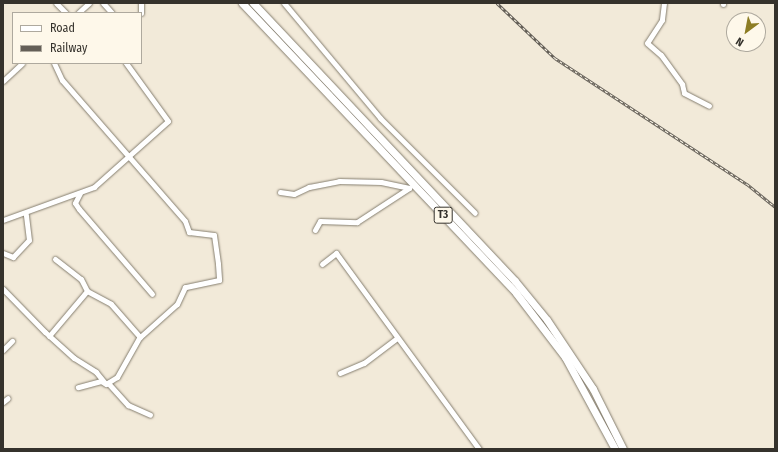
<!DOCTYPE html>
<style>
body{margin:0}
#map{position:relative;width:778px;height:452px;overflow:hidden;background:#f2ead9;font-family:"Fira Sans Condensed",sans-serif}
div>[style]{position:absolute}
.roads{filter:drop-shadow(0 0 1px #857e6f) drop-shadow(0 0 1px #857e6f)}
.minor>*{height:5px;margin:-2.5px;padding:0 2.5px;transform-origin:2.5px;border-radius:2.5px;background:#fff}
.highway>*{height:7px;margin:-3.5px;padding:0 3.5px;transform-origin:3.5px;border-radius:3.5px;background:#fff}
.rail>*{height:2.5px;margin-top:-1.25px;transform-origin:0;background:repeating-linear-gradient(90deg,#fef8ea 0 3px,#645f57 0 6px);box-sizing:border-box;border-block:1px solid #645f57}
span{translate:-50% -50%;white-space:nowrap;text-align:center;line-height:1.15;-webkit-text-stroke:4px #fef8ea;paint-order:stroke}
.shield-label span{padding:1px 3px;background:#fef8ea;border:1px solid;border-radius:3px;-webkit-text-stroke-width:0}
.shield-label{font-size:11px;color:#35322c;font-weight:700}
.frame{position:absolute;inset:0;border:4px solid #35322c;pointer-events:none}
.legend{position:absolute;left:12px;top:12px;width:130px;height:52px;box-sizing:border-box;background:#fef8ea;border:1px solid #aea99e;margin:0;padding:5px 7px;list-style:none;font-size:12px;color:#35322c}
.legend li{display:flex;align-items:center;gap:8px;height:20px}
.legend b{width:20px;border:1px solid #aea99e}
.north{position:absolute;left:726px;top:12px;width:40px;height:40px;box-sizing:border-box;background:#fef8ea;border:1px solid #aea99e;border-radius:50%;rotate:212deg;font-size:11px;font-weight:700;line-height:16px;text-align:center;color:#35322c}
.north::after{content:'';display:block;margin:auto;width:14px;height:18px;background:#8d7d24;clip-path:polygon(50% 0,100% 100%,50% 72%,0 100%)}
</style>
<div id="map">
<div class="roads">
<div class="minor">
<div style="left:56px;top:3px;width:14px;rotate:45deg"></div>
<div style="left:103px;top:3px;width:13px;rotate:48deg"></div>
<div style="left:284px;top:3px;width:150px;rotate:50.1deg"></div>
<div style="left:380px;top:118px;width:134px;rotate:45deg"></div>
<div style="left:664px;top:3px;width:17px;rotate:97deg"></div>
<div style="left:662px;top:20px;width:27px;rotate:123deg"></div>
<div style="left:647px;top:43px;width:18px;rotate:41deg"></div>
<div style="left:661px;top:55px;width:36px;rotate:54deg"></div>
<div style="left:682px;top:84px;width:9px;rotate:77deg"></div>
<div style="left:684px;top:93px;width:28px;rotate:27deg"></div>
<div style="left:723px;top:4px;width:1px;rotate:-90deg"></div>
<div style="left:78px;top:13px;width:15px;rotate:-42deg"></div>
<div style="left:141px;top:13px;width:10px;rotate:-90deg"></div>
<div style="left:54px;top:63px;width:19px;rotate:65deg"></div>
<div style="left:62px;top:80px;width:187px;rotate:48.9deg"></div>
<div style="left:185px;top:221px;width:12px;rotate:70deg"></div>
<div style="left:189px;top:232px;width:25px;rotate:7deg"></div>
<div style="left:214px;top:235px;width:29px;rotate:82deg"></div>
<div style="left:218px;top:264px;width:16px;rotate:86deg"></div>
<div style="left:219px;top:280px;width:35px;rotate:168deg"></div>
<div style="left:185px;top:287px;width:19px;rotate:115deg"></div>
<div style="left:177px;top:304px;width:51px;rotate:138.2deg"></div>
<div style="left:139px;top:338px;width:45px;rotate:119.4deg"></div>
<div style="left:117px;top:377px;width:13px;rotate:148deg"></div>
<div style="left:106px;top:384px;width:6px;rotate:-149deg"></div>
<div style="left:101px;top:381px;width:24px;rotate:165deg"></div>
<div style="left:3px;top:81px;width:26px;rotate:-43deg"></div>
<div style="left:280px;top:192px;width:14px;rotate:8deg"></div>
<div style="left:294px;top:194px;width:17px;rotate:-25deg"></div>
<div style="left:309px;top:187px;width:31px;rotate:-11deg"></div>
<div style="left:339px;top:181px;width:42px;rotate:1.4deg"></div>
<div style="left:381px;top:182px;width:29px;rotate:12deg"></div>
<div style="left:80px;top:193px;width:11px;rotate:117deg"></div>
<div style="left:75px;top:203px;width:7px;rotate:56deg"></div>
<div style="left:79px;top:209px;width:112px;rotate:49.3deg"></div>
<div style="left:3px;top:220px;width:97px;rotate:-19.9deg"></div>
<div style="left:94px;top:187px;width:99px;rotate:-41.7deg"></div>
<div style="left:168px;top:121px;width:72px;rotate:-125.9deg"></div>
<div style="left:315px;top:230px;width:10px;rotate:-61deg"></div>
<div style="left:320px;top:221px;width:37px;rotate:2deg"></div>
<div style="left:357px;top:222px;width:62px;rotate:-33.2deg"></div>
<div style="left:3px;top:253px;width:11px;rotate:22deg"></div>
<div style="left:13px;top:257px;width:23px;rotate:-47deg"></div>
<div style="left:29px;top:240px;width:26px;rotate:-97deg"></div>
<div style="left:55px;top:259px;width:33px;rotate:38deg"></div>
<div style="left:81px;top:279px;width:13px;rotate:63deg"></div>
<div style="left:322px;top:264px;width:18px;rotate:-38deg"></div>
<div style="left:336px;top:253px;width:243px;rotate:53.9deg"></div>
<div style="left:3px;top:289px;width:60px;rotate:45.7deg"></div>
<div style="left:45px;top:332px;width:39px;rotate:42deg"></div>
<div style="left:74px;top:358px;width:26px;rotate:32deg"></div>
<div style="left:96px;top:372px;width:14px;rotate:51deg"></div>
<div style="left:49px;top:336px;width:59px;rotate:-49.8deg"></div>
<div style="left:87px;top:291px;width:27px;rotate:28deg"></div>
<div style="left:111px;top:304px;width:44px;rotate:48.7deg"></div>
<div style="left:3px;top:350px;width:13px;rotate:-45deg"></div>
<div style="left:340px;top:373px;width:26px;rotate:-23deg"></div>
<div style="left:364px;top:363px;width:41px;rotate:-37.1deg"></div>
<div style="left:108px;top:383px;width:30px;rotate:48deg"></div>
<div style="left:128px;top:405px;width:24px;rotate:24deg"></div>
<div style="left:3px;top:402px;width:6px;rotate:-39deg"></div>
</div>
<div class="highway">
<div style="left:242px;top:3px;width:399px;rotate:46.6deg"></div>
<div style="left:516px;top:293px;width:81px;rotate:52.6deg"></div>
<div style="left:565px;top:357px;width:105px;rotate:61.5deg"></div>
<div style="left:253px;top:3px;width:382px;rotate:46.7deg"></div>
<div style="left:515px;top:281px;width:50px;rotate:50.6deg"></div>
<div style="left:547px;top:320px;width:83px;rotate:56.3deg"></div>
<div style="left:593px;top:389px;width:67px;rotate:63.4deg"></div>
</div>
</div>
<div class="rail">
<div style="left:497px;top:3px;width:80px;rotate:43.5deg"></div>
<div style="left:555px;top:58px;width:230px;rotate:33.3deg"></div>
<div style="left:747px;top:184px;width:36px;rotate:39deg"></div>
</div>
<div class="shield-label">
<span style="left:443px;top:215px">T3</span>
</div>
<div class="frame"></div>
<ul class="legend">
<li><b style="height:5px;background:#fff"></b>Road</li>
<li><b style="height:5px;background:#645f57"></b>Railway</li>
</ul>
<div class="north">N</div>
</div>
